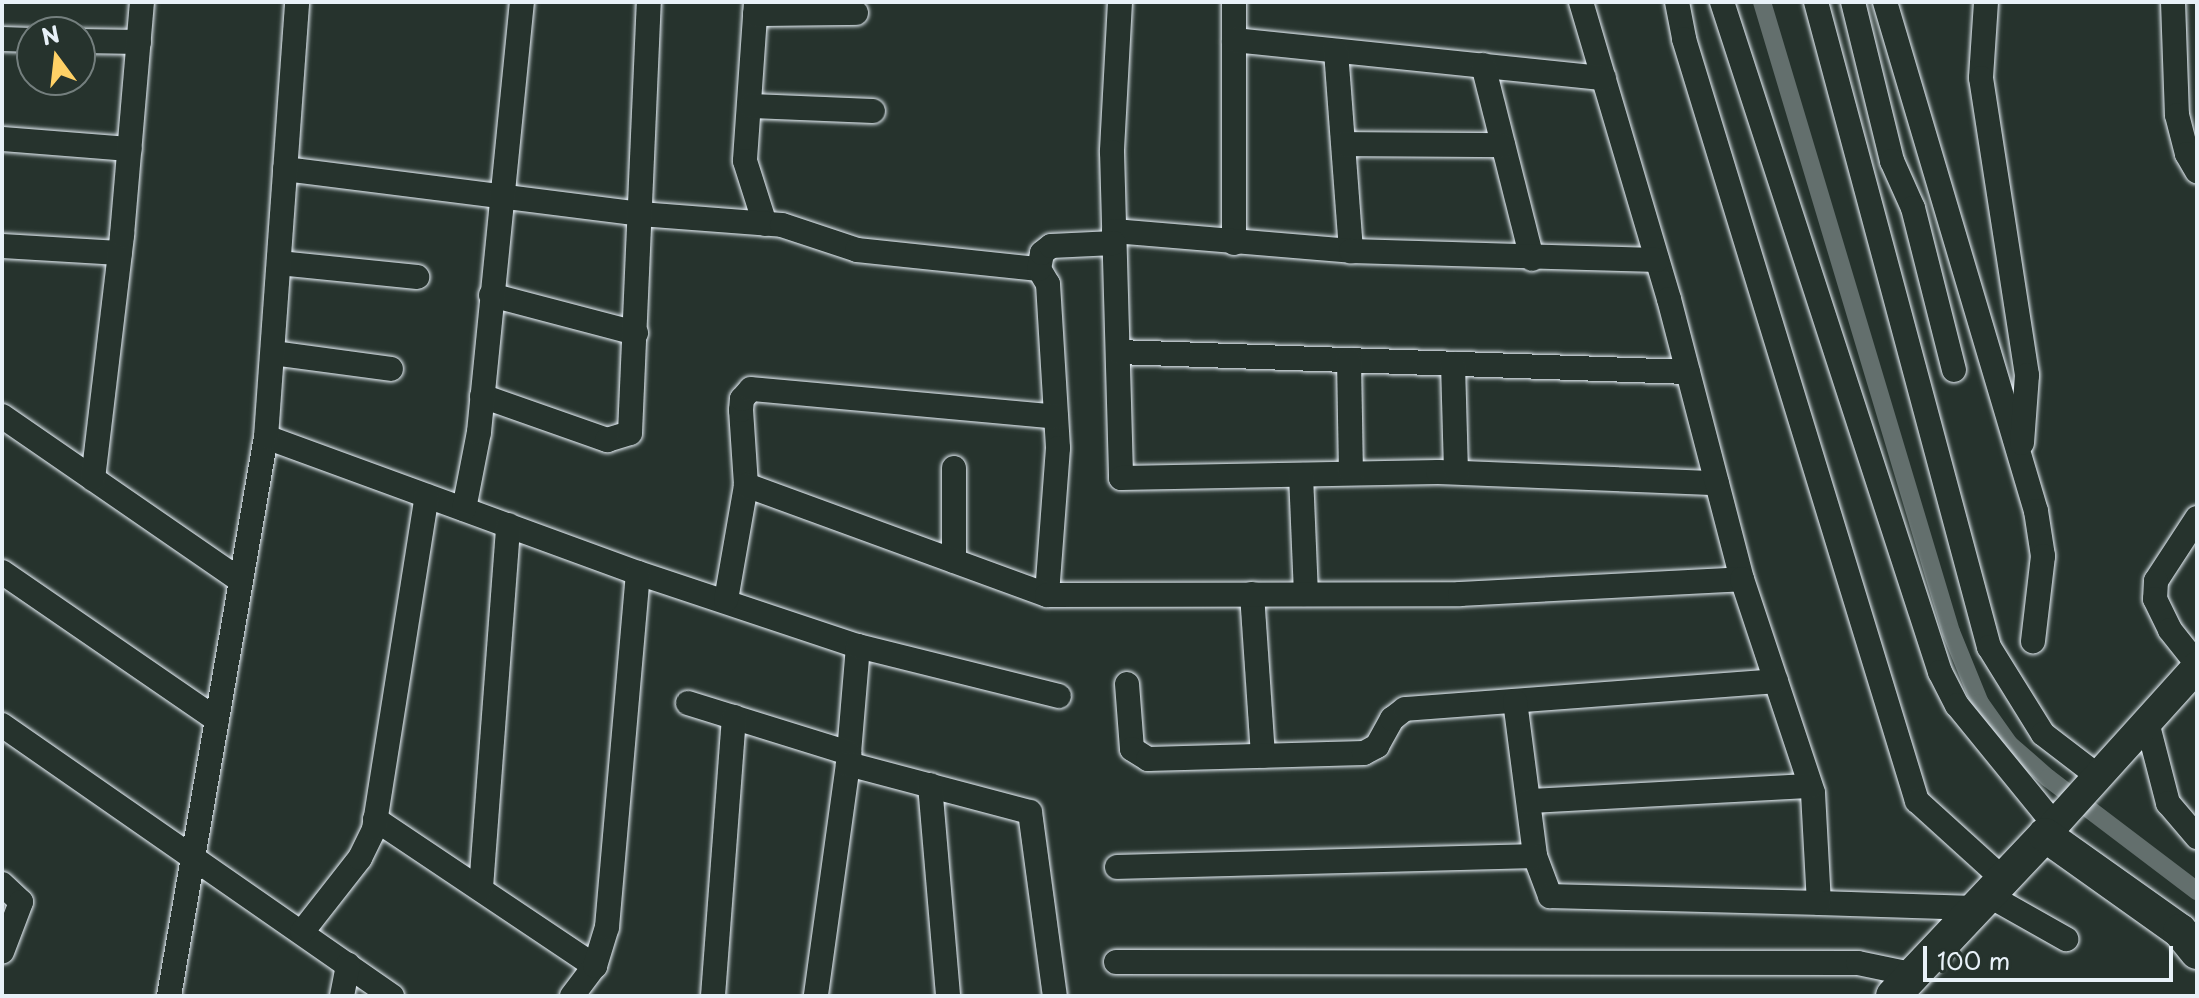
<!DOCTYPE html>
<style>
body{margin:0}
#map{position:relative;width:2199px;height:998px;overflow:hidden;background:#26332d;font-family:"Playpen Sans",sans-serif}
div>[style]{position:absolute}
.canal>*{height:18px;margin:-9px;padding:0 9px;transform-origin:9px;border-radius:9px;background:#636f6d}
.roads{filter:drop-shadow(0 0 2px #e8f1f8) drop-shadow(0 0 2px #e8f1f8)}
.minor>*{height:24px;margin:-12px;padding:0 12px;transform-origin:12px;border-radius:12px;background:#26332d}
.major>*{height:30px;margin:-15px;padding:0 15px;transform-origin:15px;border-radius:15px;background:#26332d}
.highway>*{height:34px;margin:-17px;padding:0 17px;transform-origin:17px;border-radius:17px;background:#26332d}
span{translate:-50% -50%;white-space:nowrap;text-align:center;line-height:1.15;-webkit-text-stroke:6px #26332d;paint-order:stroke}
.frame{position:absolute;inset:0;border:4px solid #e8f1f8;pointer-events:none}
.north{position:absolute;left:16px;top:16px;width:80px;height:80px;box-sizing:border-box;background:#26332d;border:2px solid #747f7e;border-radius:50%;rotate:345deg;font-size:22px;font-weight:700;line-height:32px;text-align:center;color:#e8f1f8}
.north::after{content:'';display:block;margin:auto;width:28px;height:36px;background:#ffd166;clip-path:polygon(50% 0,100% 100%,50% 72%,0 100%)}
.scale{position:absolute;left:1923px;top:946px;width:250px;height:36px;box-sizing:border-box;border:4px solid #e8f1f8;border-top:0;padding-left:10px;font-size:24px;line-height:28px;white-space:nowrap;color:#e8f1f8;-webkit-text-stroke:6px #26332d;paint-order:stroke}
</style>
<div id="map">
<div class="canal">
<div style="left:1762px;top:2px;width:658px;rotate:73.3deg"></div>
<div style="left:1951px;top:632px;width:77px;rotate:67.8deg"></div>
<div style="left:1980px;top:703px;width:50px;rotate:54.7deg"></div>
<div style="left:2009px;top:744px;width:52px;rotate:41.1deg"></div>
<div style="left:2048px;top:778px;width:187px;rotate:37.2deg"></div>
</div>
<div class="roads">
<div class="minor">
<div style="left:756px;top:2px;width:159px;rotate:94deg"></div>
<div style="left:745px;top:161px;width:66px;rotate:72.4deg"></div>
<div style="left:1120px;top:2px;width:150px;rotate:93.1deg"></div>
<div style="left:1112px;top:152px;width:326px;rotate:88.4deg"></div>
<div style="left:1121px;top:478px;width:317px;rotate:-1.1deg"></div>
<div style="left:1438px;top:472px;width:279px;rotate:2.3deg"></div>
<div style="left:1234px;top:2px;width:241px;rotate:90deg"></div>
<div style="left:1581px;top:2px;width:310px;rotate:73.5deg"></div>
<div style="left:1669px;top:299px;width:289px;rotate:75.4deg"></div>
<div style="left:1677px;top:2px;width:38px;rotate:79deg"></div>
<div style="left:1684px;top:39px;width:797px;rotate:73deg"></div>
<div style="left:1917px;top:801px;width:116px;rotate:42.2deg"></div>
<div style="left:1722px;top:2px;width:705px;rotate:71.98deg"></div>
<div style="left:1940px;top:672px;width:37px;rotate:63deg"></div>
<div style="left:1957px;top:705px;width:155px;rotate:50.8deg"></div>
<div style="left:1816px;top:2px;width:668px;rotate:74.99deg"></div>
<div style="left:1989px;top:647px;width:102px;rotate:58.2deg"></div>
<div style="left:2043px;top:734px;width:69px;rotate:37.4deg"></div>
<div style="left:1853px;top:2px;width:164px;rotate:76.2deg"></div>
<div style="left:1892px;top:161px;width:51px;rotate:65.9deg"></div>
<div style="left:1913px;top:208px;width:167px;rotate:75.8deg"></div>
<div style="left:1885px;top:2px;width:531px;rotate:73.48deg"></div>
<div style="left:2036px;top:511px;width:46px;rotate:81.2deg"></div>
<div style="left:2043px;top:556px;width:86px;rotate:96.7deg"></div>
<div style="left:1986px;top:2px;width:76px;rotate:93.8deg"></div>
<div style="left:1981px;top:78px;width:301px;rotate:81.2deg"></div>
<div style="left:2027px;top:375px;width:68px;rotate:94.2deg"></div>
<div style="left:2173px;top:2px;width:113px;rotate:88deg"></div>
<div style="left:2177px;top:115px;width:40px;rotate:75.6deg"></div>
<div style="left:2187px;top:154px;width:20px;rotate:60deg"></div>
<div style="left:755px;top:14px;width:101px;rotate:-0.6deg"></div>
<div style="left:2px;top:39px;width:30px;rotate:2deg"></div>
<div style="left:1234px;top:40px;width:372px;rotate:5.9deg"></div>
<div style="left:80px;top:41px;width:59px;rotate:1deg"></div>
<div style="left:1336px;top:51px;width:201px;rotate:85.7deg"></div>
<div style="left:1483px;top:65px;width:200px;rotate:75.8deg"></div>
<div style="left:752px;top:106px;width:121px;rotate:2.4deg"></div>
<div style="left:2px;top:139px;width:128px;rotate:4.5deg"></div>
<div style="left:1344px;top:144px;width:159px;rotate:0.4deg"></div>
<div style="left:285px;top:169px;width:358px;rotate:7.2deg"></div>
<div style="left:640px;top:214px;width:142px;rotate:4.4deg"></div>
<div style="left:782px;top:225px;width:79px;rotate:18.4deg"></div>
<div style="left:857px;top:250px;width:183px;rotate:6deg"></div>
<div style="left:1039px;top:269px;width:17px;rotate:59deg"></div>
<div style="left:1048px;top:284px;width:164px;rotate:86.5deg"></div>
<div style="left:1058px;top:448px;width:147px;rotate:94.3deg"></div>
<div style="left:1114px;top:231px;width:238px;rotate:4.8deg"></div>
<div style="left:1351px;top:251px;width:306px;rotate:1.7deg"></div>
<div style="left:2px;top:246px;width:118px;rotate:3.4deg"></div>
<div style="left:279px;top:263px;width:139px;rotate:5.8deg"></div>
<div style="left:1039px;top:269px;width:16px;rotate:-79deg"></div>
<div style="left:1042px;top:253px;width:11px;rotate:-38deg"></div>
<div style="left:1051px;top:246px;width:63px;rotate:-2.7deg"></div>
<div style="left:491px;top:295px;width:150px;rotate:14.7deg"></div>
<div style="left:1118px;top:352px;width:570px;rotate:2.01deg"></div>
<div style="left:273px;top:353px;width:119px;rotate:7.7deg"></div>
<div style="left:1349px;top:360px;width:113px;rotate:89deg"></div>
<div style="left:1453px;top:364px;width:108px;rotate:88.4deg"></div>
<div style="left:482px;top:396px;width:133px;rotate:19.4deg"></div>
<div style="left:607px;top:440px;width:24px;rotate:-17deg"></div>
<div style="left:630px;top:433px;width:431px;rotate:-87.5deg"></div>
<div style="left:2px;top:416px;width:290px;rotate:34.6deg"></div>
<div style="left:266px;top:437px;width:396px;rotate:20.1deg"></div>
<div style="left:638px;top:573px;width:232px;rotate:18.4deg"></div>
<div style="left:858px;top:646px;width:118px;rotate:94.8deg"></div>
<div style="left:848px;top:764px;width:234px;rotate:97.9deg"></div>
<div style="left:954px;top:468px;width:93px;rotate:90deg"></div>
<div style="left:1301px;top:475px;width:119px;rotate:87.6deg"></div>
<div style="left:93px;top:479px;width:246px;rotate:-83.2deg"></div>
<div style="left:122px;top:235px;width:234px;rotate:-85.1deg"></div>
<div style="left:746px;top:485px;width:75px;rotate:-93.8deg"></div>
<div style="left:741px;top:410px;width:11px;rotate:-85deg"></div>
<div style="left:742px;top:399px;width:13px;rotate:-48deg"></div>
<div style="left:751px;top:389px;width:306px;rotate:5.2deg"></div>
<div style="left:464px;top:509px;width:78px;rotate:-79deg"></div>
<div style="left:479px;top:432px;width:432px;rotate:-84.3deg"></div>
<div style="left:2197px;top:518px;width:75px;rotate:123.1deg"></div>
<div style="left:2156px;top:581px;width:18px;rotate:93deg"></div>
<div style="left:2155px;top:599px;width:34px;rotate:64deg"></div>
<div style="left:2170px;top:630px;width:43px;rotate:51.5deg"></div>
<div style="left:2px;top:572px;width:261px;rotate:34.5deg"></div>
<div style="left:1252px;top:594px;width:162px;rotate:86.1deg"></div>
<div style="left:726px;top:600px;width:117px;rotate:-80.1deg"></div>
<div style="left:746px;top:485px;width:320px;rotate:20.1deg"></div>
<div style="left:1047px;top:595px;width:413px;rotate:-0.1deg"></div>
<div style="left:1460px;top:594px;width:282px;rotate:-3deg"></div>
<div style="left:1742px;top:579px;width:225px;rotate:71.6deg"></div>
<div style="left:1813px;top:793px;width:110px;rotate:86.9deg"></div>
<div style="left:1819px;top:903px;width:156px;rotate:1.8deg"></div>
<div style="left:858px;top:646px;width:207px;rotate:14deg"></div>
<div style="left:1127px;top:684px;width:65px;rotate:85.6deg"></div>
<div style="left:1132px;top:749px;width:19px;rotate:32deg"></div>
<div style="left:1148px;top:759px;width:216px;rotate:-1.6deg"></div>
<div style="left:1364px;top:753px;width:15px;rotate:-28deg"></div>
<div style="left:1377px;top:746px;width:31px;rotate:-61deg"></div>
<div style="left:1392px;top:719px;width:16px;rotate:-38deg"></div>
<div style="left:1405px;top:709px;width:372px;rotate:-4.3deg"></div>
<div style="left:1515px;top:701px;width:156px;rotate:82.6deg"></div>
<div style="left:1535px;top:856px;width:43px;rotate:69.4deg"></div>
<div style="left:1550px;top:896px;width:269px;rotate:1.5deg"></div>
<div style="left:688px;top:703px;width:169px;rotate:17.3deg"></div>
<div style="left:2147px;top:722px;width:84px;rotate:75.5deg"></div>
<div style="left:2168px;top:803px;width:45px;rotate:49.5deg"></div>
<div style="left:2px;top:725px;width:475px;rotate:34.8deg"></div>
<div style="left:848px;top:764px;width:188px;rotate:14.8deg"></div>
<div style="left:1030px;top:812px;width:186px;rotate:82.3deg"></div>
<div style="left:930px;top:785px;width:212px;rotate:85.1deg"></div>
<div style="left:1529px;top:801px;width:281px;rotate:-3.1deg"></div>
<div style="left:375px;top:819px;width:265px;rotate:33.8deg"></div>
<div style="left:1117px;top:867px;width:418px;rotate:-1.5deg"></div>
<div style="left:2px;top:884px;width:26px;rotate:43deg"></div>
<div style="left:21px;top:902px;width:53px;rotate:110.8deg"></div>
<div style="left:481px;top:888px;width:364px;rotate:-85.7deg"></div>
<div style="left:1988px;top:895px;width:90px;rotate:29.4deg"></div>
<div style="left:302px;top:932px;width:94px;rotate:-51.9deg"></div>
<div style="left:360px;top:858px;width:32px;rotate:-64deg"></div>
<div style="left:374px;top:829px;width:337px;rotate:-81deg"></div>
<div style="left:1116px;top:962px;width:742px;rotate:0.08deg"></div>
<div style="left:1858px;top:963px;width:54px;rotate:11.7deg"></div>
<div style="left:169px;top:996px;width:567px;rotate:-80.16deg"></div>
<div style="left:266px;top:437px;width:436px;rotate:-85.9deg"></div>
<div style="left:342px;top:996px;width:32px;rotate:-79deg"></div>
<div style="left:572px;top:996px;width:38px;rotate:-53deg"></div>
<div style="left:595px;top:966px;width:41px;rotate:-72.9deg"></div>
<div style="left:607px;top:927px;width:355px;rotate:-85deg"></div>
<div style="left:713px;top:996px;width:280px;rotate:-85.7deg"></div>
</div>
<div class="major">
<div style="left:2045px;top:835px;width:227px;rotate:-47.9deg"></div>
</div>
<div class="highway">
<div style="left:1893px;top:996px;width:221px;rotate:-46.6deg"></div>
<div style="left:2045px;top:835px;width:166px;rotate:35.4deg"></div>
<div style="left:2180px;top:931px;width:27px;rotate:51deg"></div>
</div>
</div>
<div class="frame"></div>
<div class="north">N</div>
<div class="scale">100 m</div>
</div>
